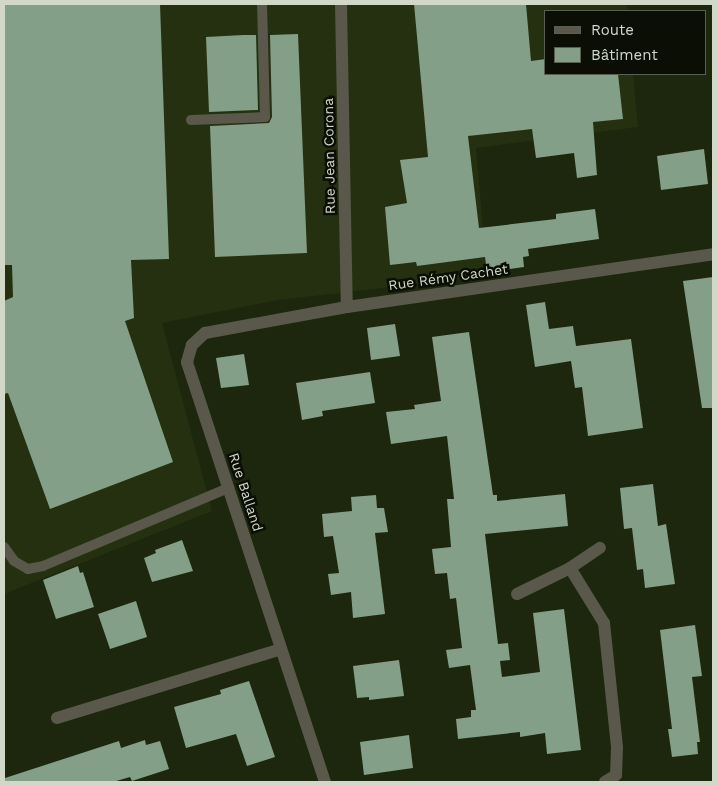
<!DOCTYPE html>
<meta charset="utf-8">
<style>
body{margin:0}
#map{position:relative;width:717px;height:786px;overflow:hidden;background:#1d270d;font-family:"Work Sans",sans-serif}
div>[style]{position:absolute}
.built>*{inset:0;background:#24300f}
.building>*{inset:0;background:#839f87}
.lane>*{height:10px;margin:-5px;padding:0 5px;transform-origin:5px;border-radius:5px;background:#59584b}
.street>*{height:12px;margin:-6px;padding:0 6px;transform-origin:6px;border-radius:6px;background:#59584b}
span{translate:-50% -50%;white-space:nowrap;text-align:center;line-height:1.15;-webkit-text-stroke:5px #0a0e04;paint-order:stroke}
.street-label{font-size:14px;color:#d1d8c8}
.frame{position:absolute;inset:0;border:5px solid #d1d8c8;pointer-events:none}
.legend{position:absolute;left:544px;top:10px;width:162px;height:65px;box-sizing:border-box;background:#0a0e04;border:1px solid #5a5f52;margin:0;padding:6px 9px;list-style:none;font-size:15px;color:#d1d8c8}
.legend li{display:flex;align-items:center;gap:10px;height:25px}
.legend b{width:25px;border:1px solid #5a5f52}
</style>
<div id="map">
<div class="built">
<div style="clip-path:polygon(4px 4px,627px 4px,628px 11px,546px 11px,546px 74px,633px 74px,638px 127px,476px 148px,487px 276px,278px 300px,162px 323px,212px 511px,4px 594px)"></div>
</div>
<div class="building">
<div style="clip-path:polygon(4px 4px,160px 4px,169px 259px,131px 260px,134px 318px,125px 321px,173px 462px,50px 509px,8px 393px,4px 394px,4px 301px,13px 297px,12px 265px,4px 265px)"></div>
<div style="clip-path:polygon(414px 4px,526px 4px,531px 61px,546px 59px,546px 74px,618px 74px,623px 119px,593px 122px,597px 175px,577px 178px,574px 153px,536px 158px,532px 129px,468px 136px,479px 228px,556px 219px,556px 214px,595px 209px,599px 239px,528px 249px,529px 256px,523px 257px,524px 267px,487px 272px,485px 257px,417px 266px,416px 262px,390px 265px,385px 207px,407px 203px,400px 160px,428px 157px)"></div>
<div style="clip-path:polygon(298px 34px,307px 253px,215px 257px,210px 126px,269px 123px,272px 117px,270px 35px)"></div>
<div style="clip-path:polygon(243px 35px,256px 35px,258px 110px,209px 112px,206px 37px)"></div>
<div style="clip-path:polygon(704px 149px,708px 184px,661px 190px,657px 156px)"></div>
<div style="clip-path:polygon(713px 277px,713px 408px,702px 408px,683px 281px)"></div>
<div style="clip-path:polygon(545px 302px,549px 329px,573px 326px,576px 346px,631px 339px,643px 428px,588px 436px,582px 387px,575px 388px,571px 361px,535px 367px,526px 305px)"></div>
<div style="clip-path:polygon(395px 324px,400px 356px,371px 360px,367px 328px)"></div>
<div style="clip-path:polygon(469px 332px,493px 495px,497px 495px,497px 501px,565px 494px,568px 526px,485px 534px,498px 644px,508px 643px,510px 660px,500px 661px,502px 677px,540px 672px,533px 613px,564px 609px,581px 750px,547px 754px,545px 733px,520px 737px,520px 732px,458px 739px,456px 719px,471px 717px,471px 710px,476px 710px,470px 665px,449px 668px,446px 650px,462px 648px,456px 598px,450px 599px,447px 573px,435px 574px,432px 549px,451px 547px,447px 499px,454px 499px,447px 436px,391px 444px,386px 412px,415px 409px,414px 405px,441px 401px,432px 337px)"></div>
<div style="clip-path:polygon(244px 354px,249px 385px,221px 388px,216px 358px)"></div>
<div style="clip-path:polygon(370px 372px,375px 403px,322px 411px,323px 416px,302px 420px,296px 383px)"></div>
<div style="clip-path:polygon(653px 484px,658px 526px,666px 524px,675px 584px,645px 588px,643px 569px,637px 570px,632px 528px,624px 529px,620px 488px)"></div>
<div style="clip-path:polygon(376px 495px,377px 508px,384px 508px,388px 532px,375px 533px,385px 614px,353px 618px,351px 592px,331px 595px,328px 574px,339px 573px,333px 536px,324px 537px,322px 514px,352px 511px,351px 497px)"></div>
<div style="clip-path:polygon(182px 540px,193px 571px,152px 582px,144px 558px,156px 553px,155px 550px)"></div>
<div style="clip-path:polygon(78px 566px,80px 573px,83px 572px,94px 607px,56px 619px,43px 580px)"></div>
<div style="clip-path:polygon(136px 601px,147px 637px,110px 649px,98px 614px)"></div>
<div style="clip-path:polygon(695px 625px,702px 676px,692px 677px,700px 742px,697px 742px,698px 754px,672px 757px,668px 729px,672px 729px,670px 713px,660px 630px)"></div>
<div style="clip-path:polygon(399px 660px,404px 696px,369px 700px,369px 697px,357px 698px,353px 666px)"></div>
<div style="clip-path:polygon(249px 681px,275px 757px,247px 766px,236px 734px,186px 748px,174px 707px,221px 694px,220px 690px)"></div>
<div style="clip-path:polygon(409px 735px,413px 768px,364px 775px,360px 742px)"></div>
<div style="clip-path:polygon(145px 740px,146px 745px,160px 741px,169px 769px,132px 781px,130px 777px,113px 782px,5px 782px,5px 778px,119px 741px,121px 748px)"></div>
</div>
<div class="lane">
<div style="left:191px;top:120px;width:74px;rotate:-2.3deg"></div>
<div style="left:265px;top:117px;width:113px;rotate:-91.5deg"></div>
<div style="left:4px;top:547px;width:17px;rotate:54deg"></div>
<div style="left:14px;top:561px;width:16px;rotate:30deg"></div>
<div style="left:28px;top:569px;width:15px;rotate:-11deg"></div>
<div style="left:43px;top:566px;width:202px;rotate:-22.8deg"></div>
</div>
<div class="street">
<div style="left:341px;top:4px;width:303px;rotate:88.9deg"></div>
<div style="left:570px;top:568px;width:65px;rotate:58.3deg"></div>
<div style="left:604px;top:623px;width:125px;rotate:84deg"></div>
<div style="left:617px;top:747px;width:28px;rotate:92deg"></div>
<div style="left:616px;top:775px;width:13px;rotate:148deg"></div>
<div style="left:517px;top:594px;width:59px;rotate:-26.1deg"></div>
<div style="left:570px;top:568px;width:36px;rotate:-34deg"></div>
<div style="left:57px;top:718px;width:234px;rotate:-17.1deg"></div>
<div style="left:325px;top:782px;width:442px;rotate:-108.2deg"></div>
<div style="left:187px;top:362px;width:18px;rotate:-74deg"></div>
<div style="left:192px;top:345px;width:18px;rotate:-43deg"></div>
<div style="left:205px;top:333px;width:144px;rotate:-10.4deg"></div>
<div style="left:347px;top:307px;width:370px;rotate:-8.2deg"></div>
</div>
<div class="street-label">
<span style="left:329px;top:156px;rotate:-91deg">Rue Jean Corona</span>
<span style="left:448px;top:277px;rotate:-8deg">Rue Rémy Cachet</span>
<span style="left:246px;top:492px;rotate:72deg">Rue Balland</span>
</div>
<div class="frame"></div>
<ul class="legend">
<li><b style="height:6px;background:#59584b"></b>Route</li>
<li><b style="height:14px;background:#839f87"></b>Bâtiment</li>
</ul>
</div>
